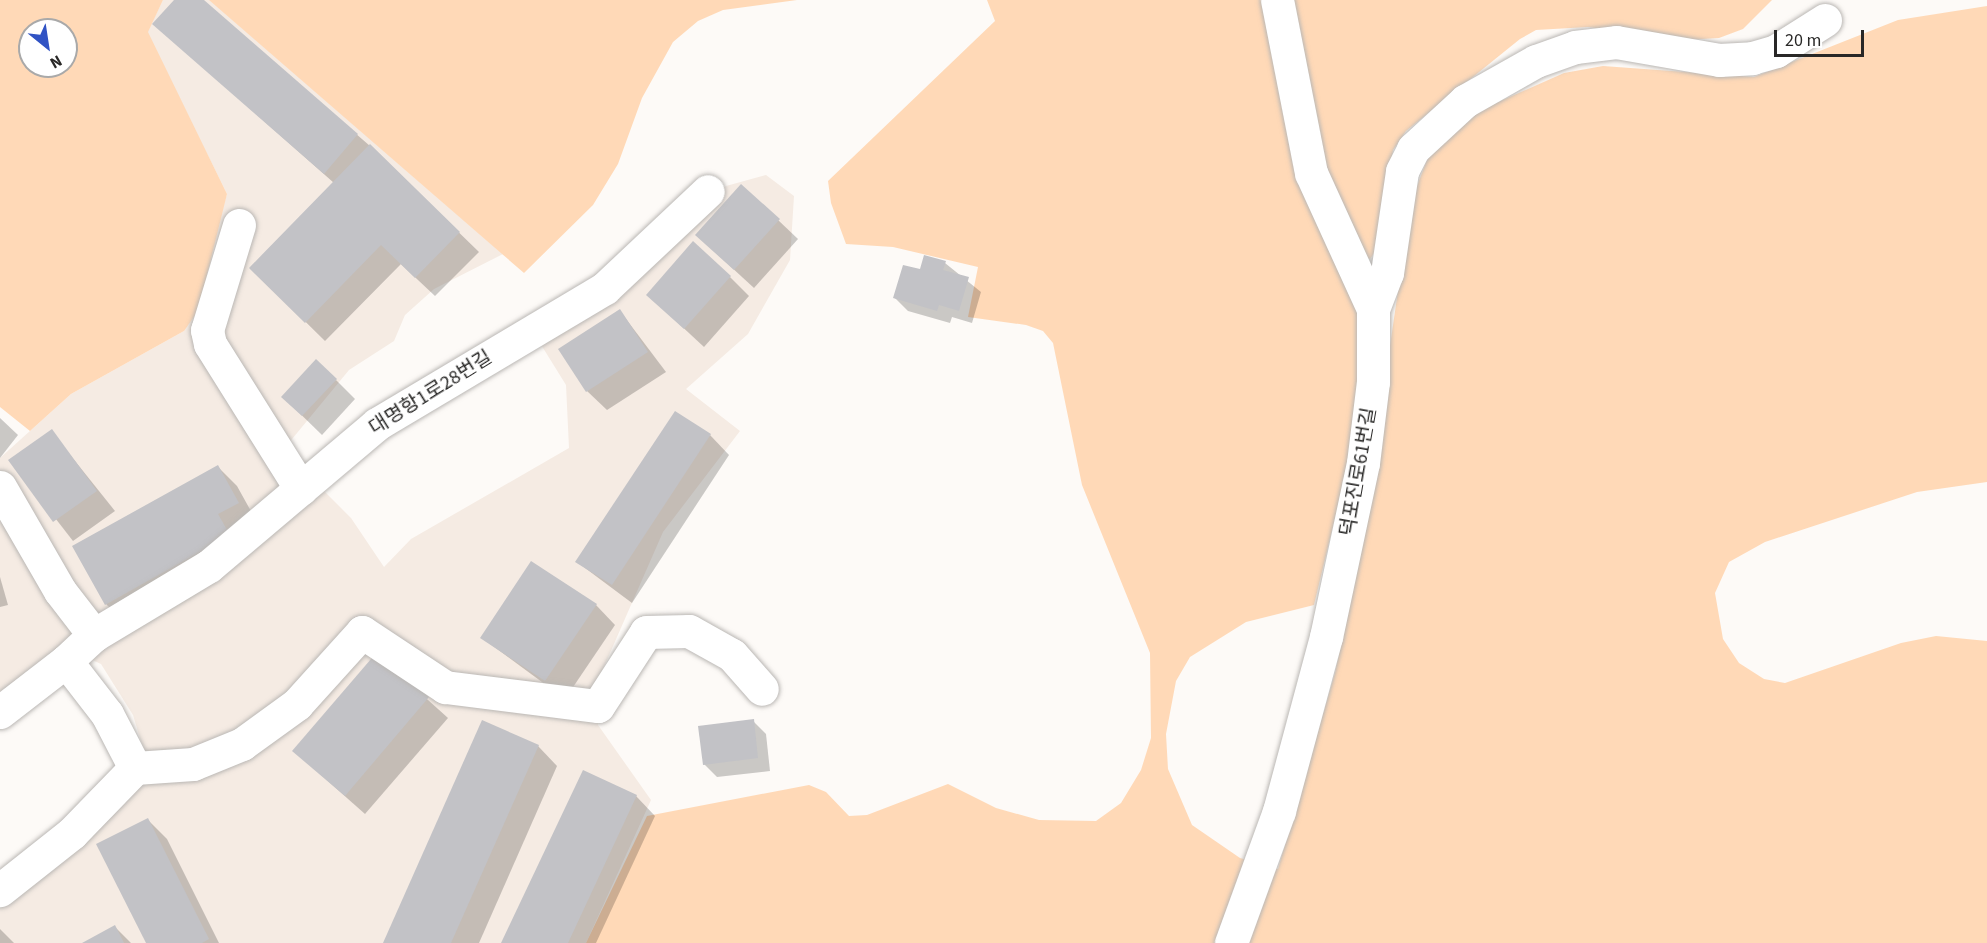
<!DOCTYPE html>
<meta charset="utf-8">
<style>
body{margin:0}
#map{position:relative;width:1987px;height:943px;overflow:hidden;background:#fdfaf7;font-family:"Source Sans 3","Noto Sans KR",sans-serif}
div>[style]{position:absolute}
.built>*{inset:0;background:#f5ebe3}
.green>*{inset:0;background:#ffd9b7}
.shadow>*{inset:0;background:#0003}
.building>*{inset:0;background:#c2c2c6}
.roads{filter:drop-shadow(0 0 2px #bab7b4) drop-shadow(0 0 2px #bab7b4)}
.minor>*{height:33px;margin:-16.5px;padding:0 16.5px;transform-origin:16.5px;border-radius:16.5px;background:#fff}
span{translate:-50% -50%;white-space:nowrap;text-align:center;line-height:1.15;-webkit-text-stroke:6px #fff;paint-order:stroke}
.street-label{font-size:20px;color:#292827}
.north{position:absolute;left:18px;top:18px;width:60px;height:60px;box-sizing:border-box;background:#fff;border:2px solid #a9a9a9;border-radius:50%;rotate:150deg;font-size:16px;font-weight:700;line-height:24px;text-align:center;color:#292827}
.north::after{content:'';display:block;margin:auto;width:21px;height:27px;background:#3153c4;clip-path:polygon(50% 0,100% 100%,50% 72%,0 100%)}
.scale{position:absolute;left:1774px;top:30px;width:90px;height:27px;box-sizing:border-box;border:3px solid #292827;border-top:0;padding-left:8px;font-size:18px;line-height:21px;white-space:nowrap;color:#292827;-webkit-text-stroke:4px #fff;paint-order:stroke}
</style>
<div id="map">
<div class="built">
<div style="clip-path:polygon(163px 0,210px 0,503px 254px,434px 289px,405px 315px,394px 341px,349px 370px,283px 450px,351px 518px,384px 567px,411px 539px,569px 448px,566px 385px,535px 335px,708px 191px,766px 175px,794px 196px,790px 260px,748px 334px,686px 389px,740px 431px,663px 532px,599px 678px,598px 725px,651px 800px,586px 943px,0 943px,0 908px,17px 899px,137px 785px,142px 745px,133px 715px,101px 664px,86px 657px,0 717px,0 458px,71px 394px,184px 331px,227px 194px,147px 32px)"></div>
</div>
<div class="green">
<div style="clip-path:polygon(evenodd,0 0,163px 0,148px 32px,227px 194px,198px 311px,184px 331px,71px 394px,30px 431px,0 407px,0 0,30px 30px,66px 30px,66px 66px,30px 66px,30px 30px)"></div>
<div style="clip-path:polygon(209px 0,797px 0,723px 10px,698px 21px,673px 42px,642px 98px,618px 164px,593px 205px,524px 273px)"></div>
<div style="clip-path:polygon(987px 0,1267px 0,1358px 308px,1361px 349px,1352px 447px,1314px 605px,1246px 622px,1190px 657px,1176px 681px,1166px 734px,1168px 769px,1192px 825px,1240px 858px,1278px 869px,1335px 673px,1359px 558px,1411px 202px,1430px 152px,1471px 114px,1564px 73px,1603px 66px,1754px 77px,1898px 20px,1987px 6px,1987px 482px,1917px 492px,1765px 542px,1729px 562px,1715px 593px,1723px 639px,1739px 663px,1764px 679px,1785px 683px,1901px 643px,1936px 636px,1987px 641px,1987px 943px,586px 943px,647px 816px,809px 785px,826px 792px,849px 816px,867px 815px,948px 784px,996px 808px,1039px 820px,1096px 821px,1121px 803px,1141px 770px,1151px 738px,1150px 653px,1082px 485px,1053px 343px,1043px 331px,1026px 325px,968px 317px,978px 267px,893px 247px,846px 244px,831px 203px,828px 181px,995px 21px)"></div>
<div style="clip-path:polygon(1287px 0,1772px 0,1743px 29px,1719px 38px,1685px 40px,1588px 27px,1536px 30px,1520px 39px,1406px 131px,1393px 150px,1377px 249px,1370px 259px,1361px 256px,1330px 202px)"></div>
</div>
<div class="shadow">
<div style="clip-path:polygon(176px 0,202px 0,370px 146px,479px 252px,435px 296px,401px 264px,325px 341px,251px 268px,334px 183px,154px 24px)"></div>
<div style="clip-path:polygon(778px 220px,798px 239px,754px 288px,717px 254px)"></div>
<div style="clip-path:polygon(945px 263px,981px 292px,972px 323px,952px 317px,950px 323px,908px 311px,895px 298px,921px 271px)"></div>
<div style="clip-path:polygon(730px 277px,749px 296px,704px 347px,648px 295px)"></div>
<div style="clip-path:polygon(620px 311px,666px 372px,607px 410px,587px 391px)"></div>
<div style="clip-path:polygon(336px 380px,355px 399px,322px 435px,283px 397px)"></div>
<div style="clip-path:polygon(0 418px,18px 435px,0 458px)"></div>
<div style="clip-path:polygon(51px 431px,115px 511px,73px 541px,10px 460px)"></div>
<div style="clip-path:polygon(710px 435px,729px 455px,632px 603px,577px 562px)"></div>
<div style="clip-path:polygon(218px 467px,237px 486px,257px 522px,236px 534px,248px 555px,125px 623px,106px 604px)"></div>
<div style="clip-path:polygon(0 577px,8px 605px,0 607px)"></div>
<div style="clip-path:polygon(596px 605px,615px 625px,565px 699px,482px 638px)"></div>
<div style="clip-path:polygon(377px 654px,448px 718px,365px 814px,294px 751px)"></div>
<div style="clip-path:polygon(753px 721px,766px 734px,770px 771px,717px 777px,704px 764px)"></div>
<div style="clip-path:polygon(538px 746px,557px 766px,479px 943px,385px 943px)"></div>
<div style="clip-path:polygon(636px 796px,655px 816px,596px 943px,503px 943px)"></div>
<div style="clip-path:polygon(148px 820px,167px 839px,219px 943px,148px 943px)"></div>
<div style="clip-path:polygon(115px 927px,131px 943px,85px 943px)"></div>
<div style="clip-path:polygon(0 929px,14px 943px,0 943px)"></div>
</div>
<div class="building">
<div style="clip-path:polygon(174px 0,204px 0,358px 134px,324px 174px,152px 24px)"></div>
<div style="clip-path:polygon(370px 144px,460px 232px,415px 278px,381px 245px,305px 323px,249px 268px)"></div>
<div style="clip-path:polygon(741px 184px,780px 219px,734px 270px,695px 235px)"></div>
<div style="clip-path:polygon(693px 241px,731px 276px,684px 329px,646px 295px)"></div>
<div style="clip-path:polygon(924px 255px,946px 261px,943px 270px,969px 277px,959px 311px,939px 305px,937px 311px,893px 298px,903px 265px,920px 269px)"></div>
<div style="clip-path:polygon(620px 309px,648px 352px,586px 392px,558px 349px)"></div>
<div style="clip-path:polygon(316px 359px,337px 379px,302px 416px,281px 397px)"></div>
<div style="clip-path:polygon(675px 411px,711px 434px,612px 585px,575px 562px)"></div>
<div style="clip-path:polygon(52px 429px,97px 491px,53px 522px,8px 460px)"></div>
<div style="clip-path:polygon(218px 465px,239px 503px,218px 514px,230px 535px,105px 605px,72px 546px)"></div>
<div style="clip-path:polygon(531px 561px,597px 604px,545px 681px,480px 638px)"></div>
<div style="clip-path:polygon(377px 652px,429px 697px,345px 796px,292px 751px)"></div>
<div style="clip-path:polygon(754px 719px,758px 758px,703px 765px,698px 726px)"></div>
<div style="clip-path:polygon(482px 720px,539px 745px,451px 943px,383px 943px)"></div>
<div style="clip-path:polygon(583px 770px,637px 795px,568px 943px,501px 943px)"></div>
<div style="clip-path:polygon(148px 818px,209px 939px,202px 943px,146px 943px,96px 844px)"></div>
<div style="clip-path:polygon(115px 925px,124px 943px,82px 943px)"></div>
</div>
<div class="roads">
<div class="minor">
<div style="left:239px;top:225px;width:110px;rotate:106.9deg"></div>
<div style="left:207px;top:330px;width:14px;rotate:78deg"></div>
<div style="left:210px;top:344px;width:171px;rotate:57.9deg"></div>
<div style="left:1373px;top:309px;width:39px;rotate:-69deg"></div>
<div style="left:1387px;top:273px;width:103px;rotate:-81.6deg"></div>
<div style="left:1402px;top:171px;width:25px;rotate:-63deg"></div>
<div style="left:1413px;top:149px;width:71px;rotate:-42.7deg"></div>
<div style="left:1465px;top:101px;width:81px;rotate:-29.4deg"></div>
<div style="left:1536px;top:61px;width:41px;rotate:-19.7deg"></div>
<div style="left:1575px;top:47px;width:41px;rotate:-7deg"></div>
<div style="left:1616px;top:42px;width:105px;rotate:9.9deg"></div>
<div style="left:1719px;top:60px;width:33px;rotate:-3deg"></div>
<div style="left:1752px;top:58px;width:25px;rotate:-16deg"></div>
<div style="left:1776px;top:51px;width:58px;rotate:-32.3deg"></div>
<div style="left:0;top:487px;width:120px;rotate:60deg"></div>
<div style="left:60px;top:591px;width:56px;rotate:52.3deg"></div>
<div style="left:66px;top:661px;width:38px;rotate:-43deg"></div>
<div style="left:94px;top:635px;width:134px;rotate:-31deg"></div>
<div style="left:209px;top:566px;width:220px;rotate:-40.2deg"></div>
<div style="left:377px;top:424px;width:265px;rotate:-30.8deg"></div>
<div style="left:605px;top:288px;width:141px;rotate:-43.3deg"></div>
<div style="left:0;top:712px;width:83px;rotate:-37.7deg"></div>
<div style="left:66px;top:661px;width:67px;rotate:52.3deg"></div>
<div style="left:107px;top:714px;width:61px;rotate:62.6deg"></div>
<div style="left:135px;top:768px;width:91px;rotate:134.1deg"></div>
<div style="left:72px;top:833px;width:92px;rotate:141.6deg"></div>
<div style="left:135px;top:768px;width:58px;rotate:-3.9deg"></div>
<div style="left:193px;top:764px;width:53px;rotate:-22.2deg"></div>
<div style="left:242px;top:744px;width:68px;rotate:-36deg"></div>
<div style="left:297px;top:704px;width:97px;rotate:-47.9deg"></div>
<div style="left:362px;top:632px;width:100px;rotate:33.5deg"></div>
<div style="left:445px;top:687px;width:154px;rotate:7.1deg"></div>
<div style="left:598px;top:706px;width:88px;rotate:-57deg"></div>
<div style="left:646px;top:632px;width:43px;rotate:-1.3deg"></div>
<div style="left:689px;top:631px;width:49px;rotate:29.2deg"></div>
<div style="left:732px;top:655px;width:45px;rotate:48.6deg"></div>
<div style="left:1231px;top:943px;width:140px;rotate:-70deg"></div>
<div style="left:1279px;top:811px;width:180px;rotate:-74.9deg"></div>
<div style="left:1326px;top:637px;width:178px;rotate:-78deg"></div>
<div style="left:1363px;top:463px;width:82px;rotate:-83deg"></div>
<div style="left:1373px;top:382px;width:73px;rotate:-90deg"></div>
<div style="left:1373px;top:309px;width:149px;rotate:-114.5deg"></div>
<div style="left:1311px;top:173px;width:176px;rotate:-101.1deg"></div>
</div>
</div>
<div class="street-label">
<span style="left:431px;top:393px;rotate:-32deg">대명항1로28번길</span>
<span style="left:1359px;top:472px;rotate:-80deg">덕포진로61번길</span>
</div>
<div class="north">N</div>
<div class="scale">20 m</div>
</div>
